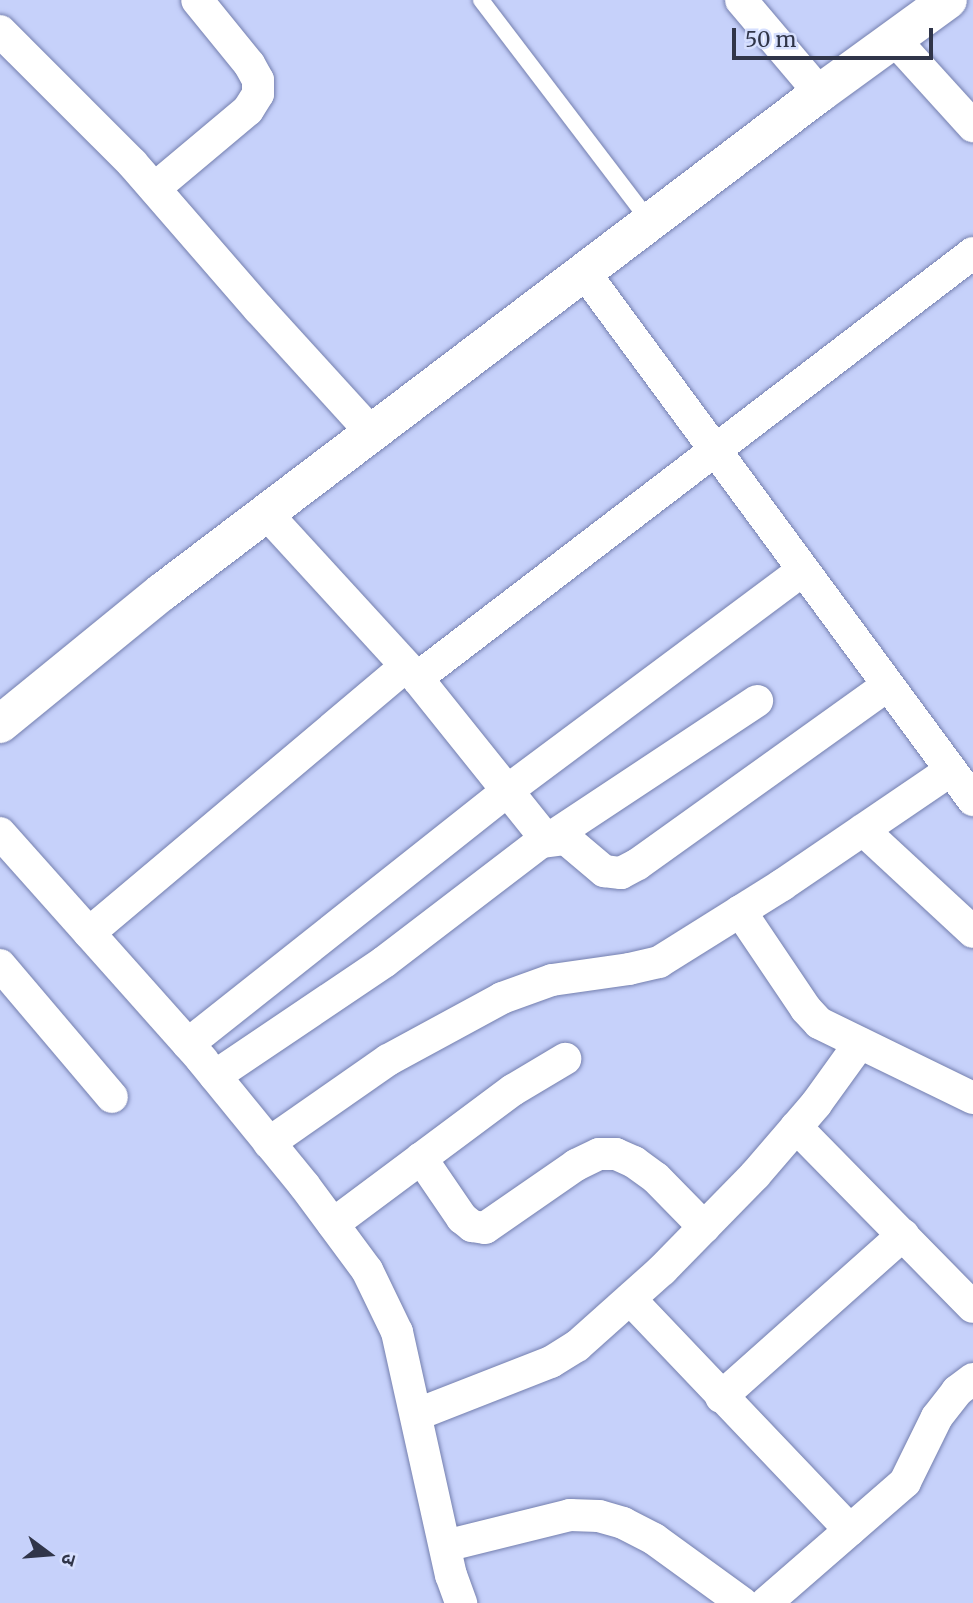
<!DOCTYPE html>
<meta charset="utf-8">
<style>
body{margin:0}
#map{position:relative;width:973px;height:1603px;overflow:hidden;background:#c6d1fa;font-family:Merriweather,"Noto Sans Devanagari",serif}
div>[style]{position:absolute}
.roads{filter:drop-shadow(0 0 2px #747fae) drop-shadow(0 0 2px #747fae)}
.lane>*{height:16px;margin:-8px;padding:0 8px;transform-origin:8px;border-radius:8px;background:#fff}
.street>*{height:32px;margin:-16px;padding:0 16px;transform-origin:16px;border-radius:16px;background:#fff}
.secondary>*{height:38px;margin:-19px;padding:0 19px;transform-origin:19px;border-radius:19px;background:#fff}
span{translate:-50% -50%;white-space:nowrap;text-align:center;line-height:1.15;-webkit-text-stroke:5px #d6dffe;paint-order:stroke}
.north{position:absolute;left:14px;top:1519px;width:70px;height:70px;-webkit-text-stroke:5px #d6dffe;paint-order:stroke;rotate:106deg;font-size:19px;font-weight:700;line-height:28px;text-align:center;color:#303549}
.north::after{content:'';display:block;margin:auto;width:24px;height:32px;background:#303549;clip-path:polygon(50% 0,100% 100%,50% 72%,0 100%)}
.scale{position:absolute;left:732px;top:28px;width:201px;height:32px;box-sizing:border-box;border:4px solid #303549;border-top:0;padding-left:9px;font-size:21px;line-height:24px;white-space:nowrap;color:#303549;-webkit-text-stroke:5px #d6dffe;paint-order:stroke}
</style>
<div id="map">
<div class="roads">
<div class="lane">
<div style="left:481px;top:0;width:279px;rotate:52.7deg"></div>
</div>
<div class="street">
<div style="left:741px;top:0;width:122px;rotate:49.7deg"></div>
<div style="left:0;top:31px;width:187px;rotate:45deg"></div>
<div style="left:132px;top:163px;width:194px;rotate:49deg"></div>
<div style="left:259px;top:309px;width:168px;rotate:47.7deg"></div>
<div style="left:894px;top:39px;width:118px;rotate:47.8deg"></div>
<div style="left:155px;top:188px;width:121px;rotate:-40deg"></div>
<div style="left:248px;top:110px;width:19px;rotate:-58deg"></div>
<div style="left:258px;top:94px;width:14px;rotate:-90deg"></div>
<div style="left:258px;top:80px;width:18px;rotate:-119deg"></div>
<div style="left:249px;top:64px;width:82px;rotate:-129.1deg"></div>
<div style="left:584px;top:272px;width:656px;rotate:53.62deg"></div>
<div style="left:266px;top:513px;width:224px;rotate:47.5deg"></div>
<div style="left:417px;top:678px;width:208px;rotate:51.3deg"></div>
<div style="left:547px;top:840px;width:252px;rotate:-33.5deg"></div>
<div style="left:417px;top:678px;width:700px;rotate:-37.39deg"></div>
<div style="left:863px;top:830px;width:150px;rotate:42.8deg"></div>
<div style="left:0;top:833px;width:304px;rotate:48.3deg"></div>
<div style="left:202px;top:1060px;width:161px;rotate:50.8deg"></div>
<div style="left:304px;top:1185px;width:106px;rotate:53.5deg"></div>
<div style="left:367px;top:1270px;width:69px;rotate:64.2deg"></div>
<div style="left:397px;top:1332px;width:249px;rotate:77.5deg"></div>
<div style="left:451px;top:1575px;width:30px;rotate:70deg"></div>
<div style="left:740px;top:911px;width:118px;rotate:56deg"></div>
<div style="left:806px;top:1009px;width:19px;rotate:47deg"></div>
<div style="left:819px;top:1023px;width:171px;rotate:26deg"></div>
<div style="left:89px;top:933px;width:414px;rotate:-40.1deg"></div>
<div style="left:0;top:965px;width:173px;rotate:49.7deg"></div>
<div style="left:188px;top:1044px;width:409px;rotate:-38.4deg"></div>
<div style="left:508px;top:790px;width:368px;rotate:-36.7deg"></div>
<div style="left:215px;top:1076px;width:204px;rotate:-34deg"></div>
<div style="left:384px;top:962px;width:198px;rotate:-37.4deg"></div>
<div style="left:541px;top:842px;width:25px;rotate:-7deg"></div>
<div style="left:566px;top:839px;width:50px;rotate:40.1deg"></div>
<div style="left:604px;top:871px;width:17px;rotate:7deg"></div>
<div style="left:621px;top:873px;width:19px;rotate:-28deg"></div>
<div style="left:638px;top:864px;width:307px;rotate:-35.6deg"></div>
<div style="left:796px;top:1127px;width:252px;rotate:45.5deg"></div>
<div style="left:269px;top:1143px;width:145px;rotate:-34.9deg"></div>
<div style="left:388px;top:1060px;width:130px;rotate:-28.5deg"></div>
<div style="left:502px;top:998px;width:53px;rotate:-19.8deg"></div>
<div style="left:552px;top:980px;width:78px;rotate:-8.1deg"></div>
<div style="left:629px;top:969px;width:31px;rotate:-13deg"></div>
<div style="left:659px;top:962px;width:145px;rotate:-32deg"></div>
<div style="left:782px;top:885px;width:204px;rotate:-34.2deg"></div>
<div style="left:421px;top:1158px;width:73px;rotate:55.7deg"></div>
<div style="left:462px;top:1218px;width:13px;rotate:39deg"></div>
<div style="left:472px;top:1226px;width:13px;rotate:9deg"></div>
<div style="left:485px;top:1228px;width:111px;rotate:-34.7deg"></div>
<div style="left:576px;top:1165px;width:25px;rotate:-26deg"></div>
<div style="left:599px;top:1154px;width:17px"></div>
<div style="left:616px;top:1154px;width:20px;rotate:24deg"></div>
<div style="left:634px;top:1162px;width:27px;rotate:36deg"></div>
<div style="left:656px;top:1178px;width:69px;rotate:45.6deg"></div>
<div style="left:333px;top:1224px;width:224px;rotate:-36.7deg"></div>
<div style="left:513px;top:1090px;width:61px;rotate:-30.8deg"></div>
<div style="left:630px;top:1299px;width:319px;rotate:46.4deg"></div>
<div style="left:721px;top:1397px;width:244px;rotate:-41.7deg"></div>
<div style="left:418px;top:1414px;width:143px;rotate:-21.4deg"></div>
<div style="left:551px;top:1362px;width:31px;rotate:-32deg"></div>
<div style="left:577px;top:1346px;width:114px;rotate:-41.8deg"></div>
<div style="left:662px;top:1270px;width:133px;rotate:-45.6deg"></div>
<div style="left:755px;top:1175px;width:94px;rotate:-49.3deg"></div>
<div style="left:816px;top:1104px;width:75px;rotate:-54.2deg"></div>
<div style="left:445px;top:1546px;width:129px;rotate:-13.9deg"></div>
<div style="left:570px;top:1515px;width:29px;rotate:2deg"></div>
<div style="left:599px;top:1516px;width:25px;rotate:16deg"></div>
<div style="left:623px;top:1523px;width:35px;rotate:27deg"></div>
<div style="left:654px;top:1539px;width:109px;rotate:36deg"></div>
<div style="left:766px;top:1603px;width:184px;rotate:-41deg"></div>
<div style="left:905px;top:1482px;width:72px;rotate:-63.8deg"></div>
<div style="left:937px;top:1417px;width:33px;rotate:-52deg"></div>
<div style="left:957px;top:1391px;width:20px;rotate:-37deg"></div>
</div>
<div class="secondary">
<div style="left:0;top:724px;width:209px;rotate:-39.2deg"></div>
<div style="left:162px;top:592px;width:826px;rotate:-37.18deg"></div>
<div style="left:820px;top:93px;width:158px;rotate:-36deg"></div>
</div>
</div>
<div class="north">उ</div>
<div class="scale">50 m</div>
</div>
